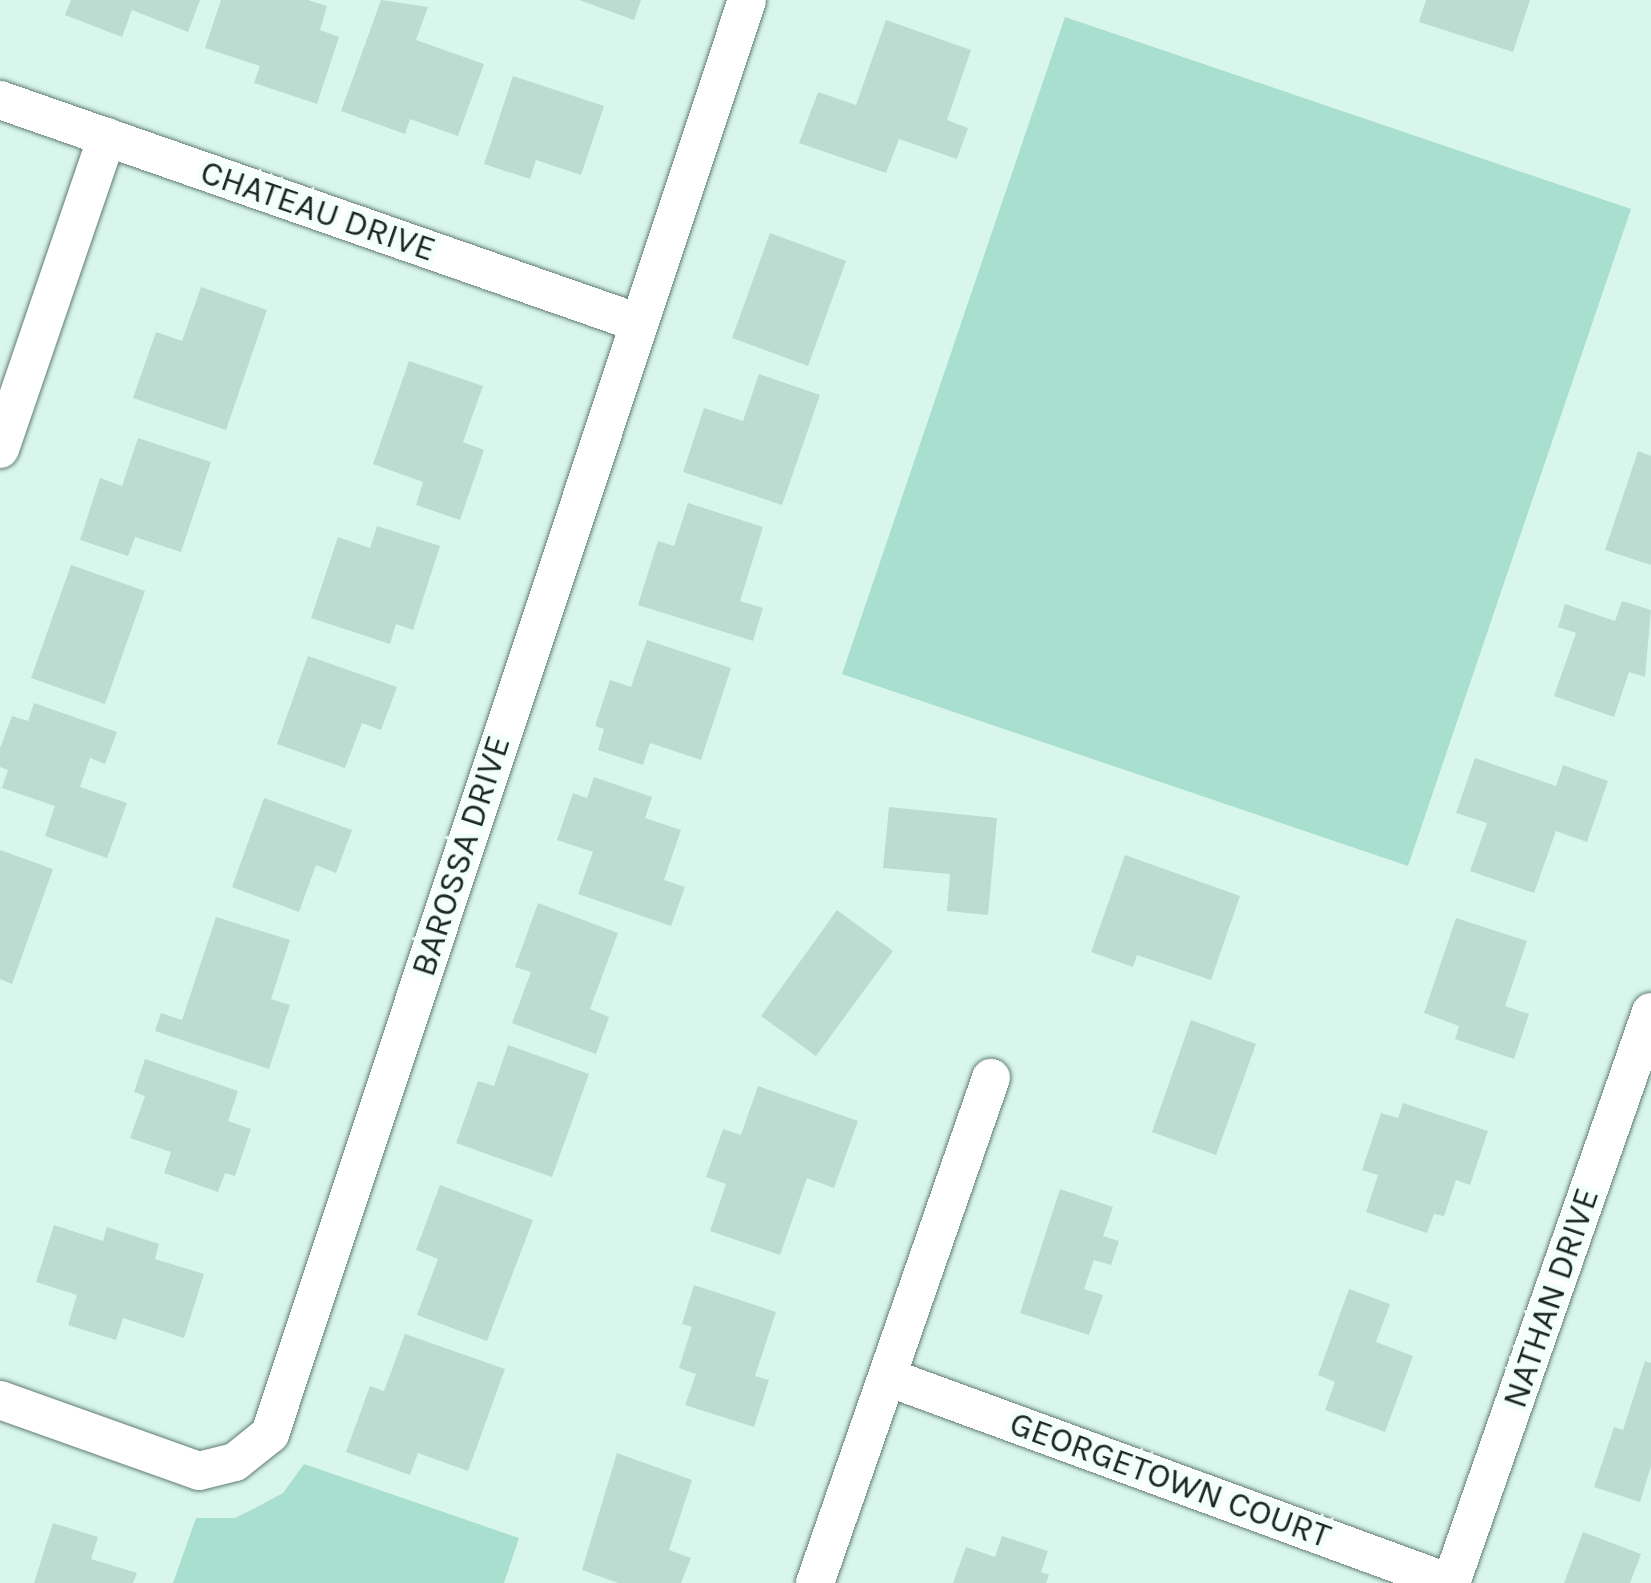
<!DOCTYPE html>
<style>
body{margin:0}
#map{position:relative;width:1651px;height:1583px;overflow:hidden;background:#d8f6ec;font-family:Karla,sans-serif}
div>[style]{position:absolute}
.green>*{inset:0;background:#a8dfce}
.building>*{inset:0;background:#bedbd2}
.roads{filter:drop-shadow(0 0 2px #617c73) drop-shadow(0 0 2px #617c73)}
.minor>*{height:38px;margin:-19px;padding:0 19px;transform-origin:19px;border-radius:19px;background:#fff}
span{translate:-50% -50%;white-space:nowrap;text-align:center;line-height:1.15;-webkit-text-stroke:10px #f3fffb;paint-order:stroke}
.street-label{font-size:35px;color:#1b2622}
</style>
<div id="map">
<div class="green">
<div style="clip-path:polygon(1065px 17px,1631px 209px,1408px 866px,842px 674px)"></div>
<div style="clip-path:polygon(304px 1464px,519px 1538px,504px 1583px,173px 1583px,196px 1518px,235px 1518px,257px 1507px,283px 1493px)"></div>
</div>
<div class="building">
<div style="clip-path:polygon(71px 0,200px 0,188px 32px,132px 10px,122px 37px,65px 15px)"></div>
<div style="clip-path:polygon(221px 0,308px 0,327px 6px,320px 30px,339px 37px,317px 104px,254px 83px,260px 66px,205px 48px)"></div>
<div style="clip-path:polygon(381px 0,428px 7px,416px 40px,484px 64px,458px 136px,410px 119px,405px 134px,341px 111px)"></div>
<div style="clip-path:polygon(579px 0,641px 0,634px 20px)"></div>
<div style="clip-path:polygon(1426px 0,1530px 0,1513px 52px,1419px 22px)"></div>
<div style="clip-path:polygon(886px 20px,971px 50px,947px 120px,968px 128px,957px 159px,899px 139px,886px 173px,799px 143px,818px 92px,856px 105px)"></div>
<div style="clip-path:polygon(513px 76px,604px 106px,581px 175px,536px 160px,530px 179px,484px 164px)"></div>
<div style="clip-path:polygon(770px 233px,846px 261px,808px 366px,732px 338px)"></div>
<div style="clip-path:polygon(201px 287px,267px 310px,226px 430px,133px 398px,156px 332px,182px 341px)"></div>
<div style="clip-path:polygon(409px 361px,483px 386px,463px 442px,484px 450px,460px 520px,416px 505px,423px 482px,373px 464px)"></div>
<div style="clip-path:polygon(759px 374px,820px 395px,782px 505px,683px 472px,704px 408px,743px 421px)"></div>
<div style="clip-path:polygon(138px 438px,211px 462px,181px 552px,135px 537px,128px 556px,80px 540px,100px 478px,122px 486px)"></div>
<div style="clip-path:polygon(1638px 451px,1651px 456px,1651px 565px,1605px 550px)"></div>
<div style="clip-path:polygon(688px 503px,763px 527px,740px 601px,763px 608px,753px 641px,638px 605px,658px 541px,674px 546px)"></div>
<div style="clip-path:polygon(377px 526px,440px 546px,413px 630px,396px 624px,390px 644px,311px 618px,338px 537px,370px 548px)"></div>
<div style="clip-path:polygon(71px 565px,145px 591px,105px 704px,31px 678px)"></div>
<div style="clip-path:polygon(1622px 601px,1651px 610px,1645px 677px,1629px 672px,1614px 717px,1554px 696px,1576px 633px,1558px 627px,1565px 604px,1615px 621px)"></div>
<div style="clip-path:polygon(647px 640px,731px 668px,701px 760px,650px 743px,643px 765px,598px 750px,604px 729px,595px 726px,610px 680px,631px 687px)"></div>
<div style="clip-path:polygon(308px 656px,397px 687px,381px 730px,362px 723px,345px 768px,277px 744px)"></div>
<div style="clip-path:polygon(34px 703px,117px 732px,105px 764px,90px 758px,80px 787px,127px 803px,107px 858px,45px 836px,55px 806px,2px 788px,8px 770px,0 767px,0 748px,12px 716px,28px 721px)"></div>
<div style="clip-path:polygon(1475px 758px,1556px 786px,1563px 765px,1608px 781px,1587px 842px,1556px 831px,1534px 893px,1470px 871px,1487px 823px,1456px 813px)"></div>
<div style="clip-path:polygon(594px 777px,652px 797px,645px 818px,681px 830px,664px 880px,685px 887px,671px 926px,578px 894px,593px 852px,557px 840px,573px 793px,587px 798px)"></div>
<div style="clip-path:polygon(264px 798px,352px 830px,336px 873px,316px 865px,299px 912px,232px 887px)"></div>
<div style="clip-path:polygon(889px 807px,997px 818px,988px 915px,947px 911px,950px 874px,883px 868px)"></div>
<div style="clip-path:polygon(0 850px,53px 869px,12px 984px,0 979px)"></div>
<div style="clip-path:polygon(1125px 855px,1240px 896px,1211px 980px,1137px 955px,1133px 967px,1091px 952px)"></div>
<div style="clip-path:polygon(538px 903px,618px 933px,590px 1009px,609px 1017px,596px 1054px,512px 1023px,531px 972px,515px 967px)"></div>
<div style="clip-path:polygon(837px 910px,893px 951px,816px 1056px,761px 1016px)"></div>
<div style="clip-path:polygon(216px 917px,290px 940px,271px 999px,290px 1005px,269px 1069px,155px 1031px,161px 1013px,182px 1020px)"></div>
<div style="clip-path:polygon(1456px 918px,1527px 941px,1505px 1006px,1529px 1014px,1514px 1059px,1455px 1039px,1459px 1026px,1424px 1013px)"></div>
<div style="clip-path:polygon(1191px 1020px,1256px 1044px,1216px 1155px,1152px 1132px)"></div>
<div style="clip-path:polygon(508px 1045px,589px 1074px,552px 1177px,456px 1143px,478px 1081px,494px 1086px)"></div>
<div style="clip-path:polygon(145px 1059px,238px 1091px,228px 1121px,251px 1129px,235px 1176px,225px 1173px,218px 1192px,164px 1173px,171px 1152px,130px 1138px,145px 1096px,134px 1092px)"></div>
<div style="clip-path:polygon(758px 1086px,858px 1121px,834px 1188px,807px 1178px,780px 1255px,710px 1231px,726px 1184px,706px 1177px,723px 1129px,741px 1135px)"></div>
<div style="clip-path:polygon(1403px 1103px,1488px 1131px,1470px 1185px,1456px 1180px,1444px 1216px,1434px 1214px,1427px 1233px,1366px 1212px,1378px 1175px,1362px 1170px,1381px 1113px,1398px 1118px)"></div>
<div style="clip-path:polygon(440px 1185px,533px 1220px,487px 1341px,417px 1315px,438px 1259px,416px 1250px)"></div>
<div style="clip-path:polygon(1060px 1189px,1113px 1207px,1103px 1236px,1119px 1241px,1111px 1265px,1094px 1260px,1084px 1289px,1103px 1295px,1089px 1335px,1020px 1313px)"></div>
<div style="clip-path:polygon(54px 1225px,103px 1241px,107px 1227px,159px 1244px,155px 1259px,204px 1274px,184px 1338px,123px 1318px,116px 1340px,68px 1325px,77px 1295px,36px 1282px)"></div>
<div style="clip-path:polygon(694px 1285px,776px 1312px,755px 1376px,769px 1380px,754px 1427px,685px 1405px,696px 1374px,679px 1368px,692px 1327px,682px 1324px)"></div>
<div style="clip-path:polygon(1349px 1289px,1390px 1304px,1376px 1342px,1413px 1356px,1385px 1432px,1325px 1410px,1335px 1382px,1318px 1375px)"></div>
<div style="clip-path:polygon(405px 1334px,505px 1369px,468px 1471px,418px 1453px,410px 1475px,346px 1452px,370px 1386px,384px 1391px)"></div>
<div style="clip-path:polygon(1645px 1361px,1651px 1363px,1651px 1466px,1640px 1502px,1594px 1487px,1614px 1427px,1623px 1430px)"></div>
<div style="clip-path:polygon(617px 1453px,692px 1480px,669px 1550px,691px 1558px,681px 1583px,618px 1583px,582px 1570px)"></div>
<div style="clip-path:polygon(53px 1523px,98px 1537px,91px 1559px,137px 1573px,133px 1583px,34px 1583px)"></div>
<div style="clip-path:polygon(1583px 1532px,1641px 1554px,1630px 1583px,1564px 1583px)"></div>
<div style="clip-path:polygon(1002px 1536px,1048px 1551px,1041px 1572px,1049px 1575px,1046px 1583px,953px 1583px,966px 1547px,995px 1557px)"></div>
</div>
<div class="roads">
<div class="minor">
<div style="left:0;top:100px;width:674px;rotate:19.24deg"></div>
<div style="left:0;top:449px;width:330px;rotate:-71.1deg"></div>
<div style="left:890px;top:1378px;width:596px;rotate:20.11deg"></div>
<div style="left:0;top:1400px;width:211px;rotate:19.6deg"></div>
<div style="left:199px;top:1471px;width:37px;rotate:-14deg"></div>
<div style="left:235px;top:1462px;width:45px;rotate:-38.7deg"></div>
<div style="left:270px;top:1434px;width:1511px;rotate:-71.6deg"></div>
<div style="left:815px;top:1583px;width:535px;rotate:-70.79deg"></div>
<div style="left:1451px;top:1583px;width:605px;rotate:-70.7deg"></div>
</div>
</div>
<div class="street-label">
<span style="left:318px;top:211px;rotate:19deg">CHATEAU DRIVE</span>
<span style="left:461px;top:856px;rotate:-72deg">BAROSSA DRIVE</span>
<span style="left:1551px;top:1298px;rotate:-71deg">NATHAN DRIVE</span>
<span style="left:1170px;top:1480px;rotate:20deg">GEORGETOWN COURT</span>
</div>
</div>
